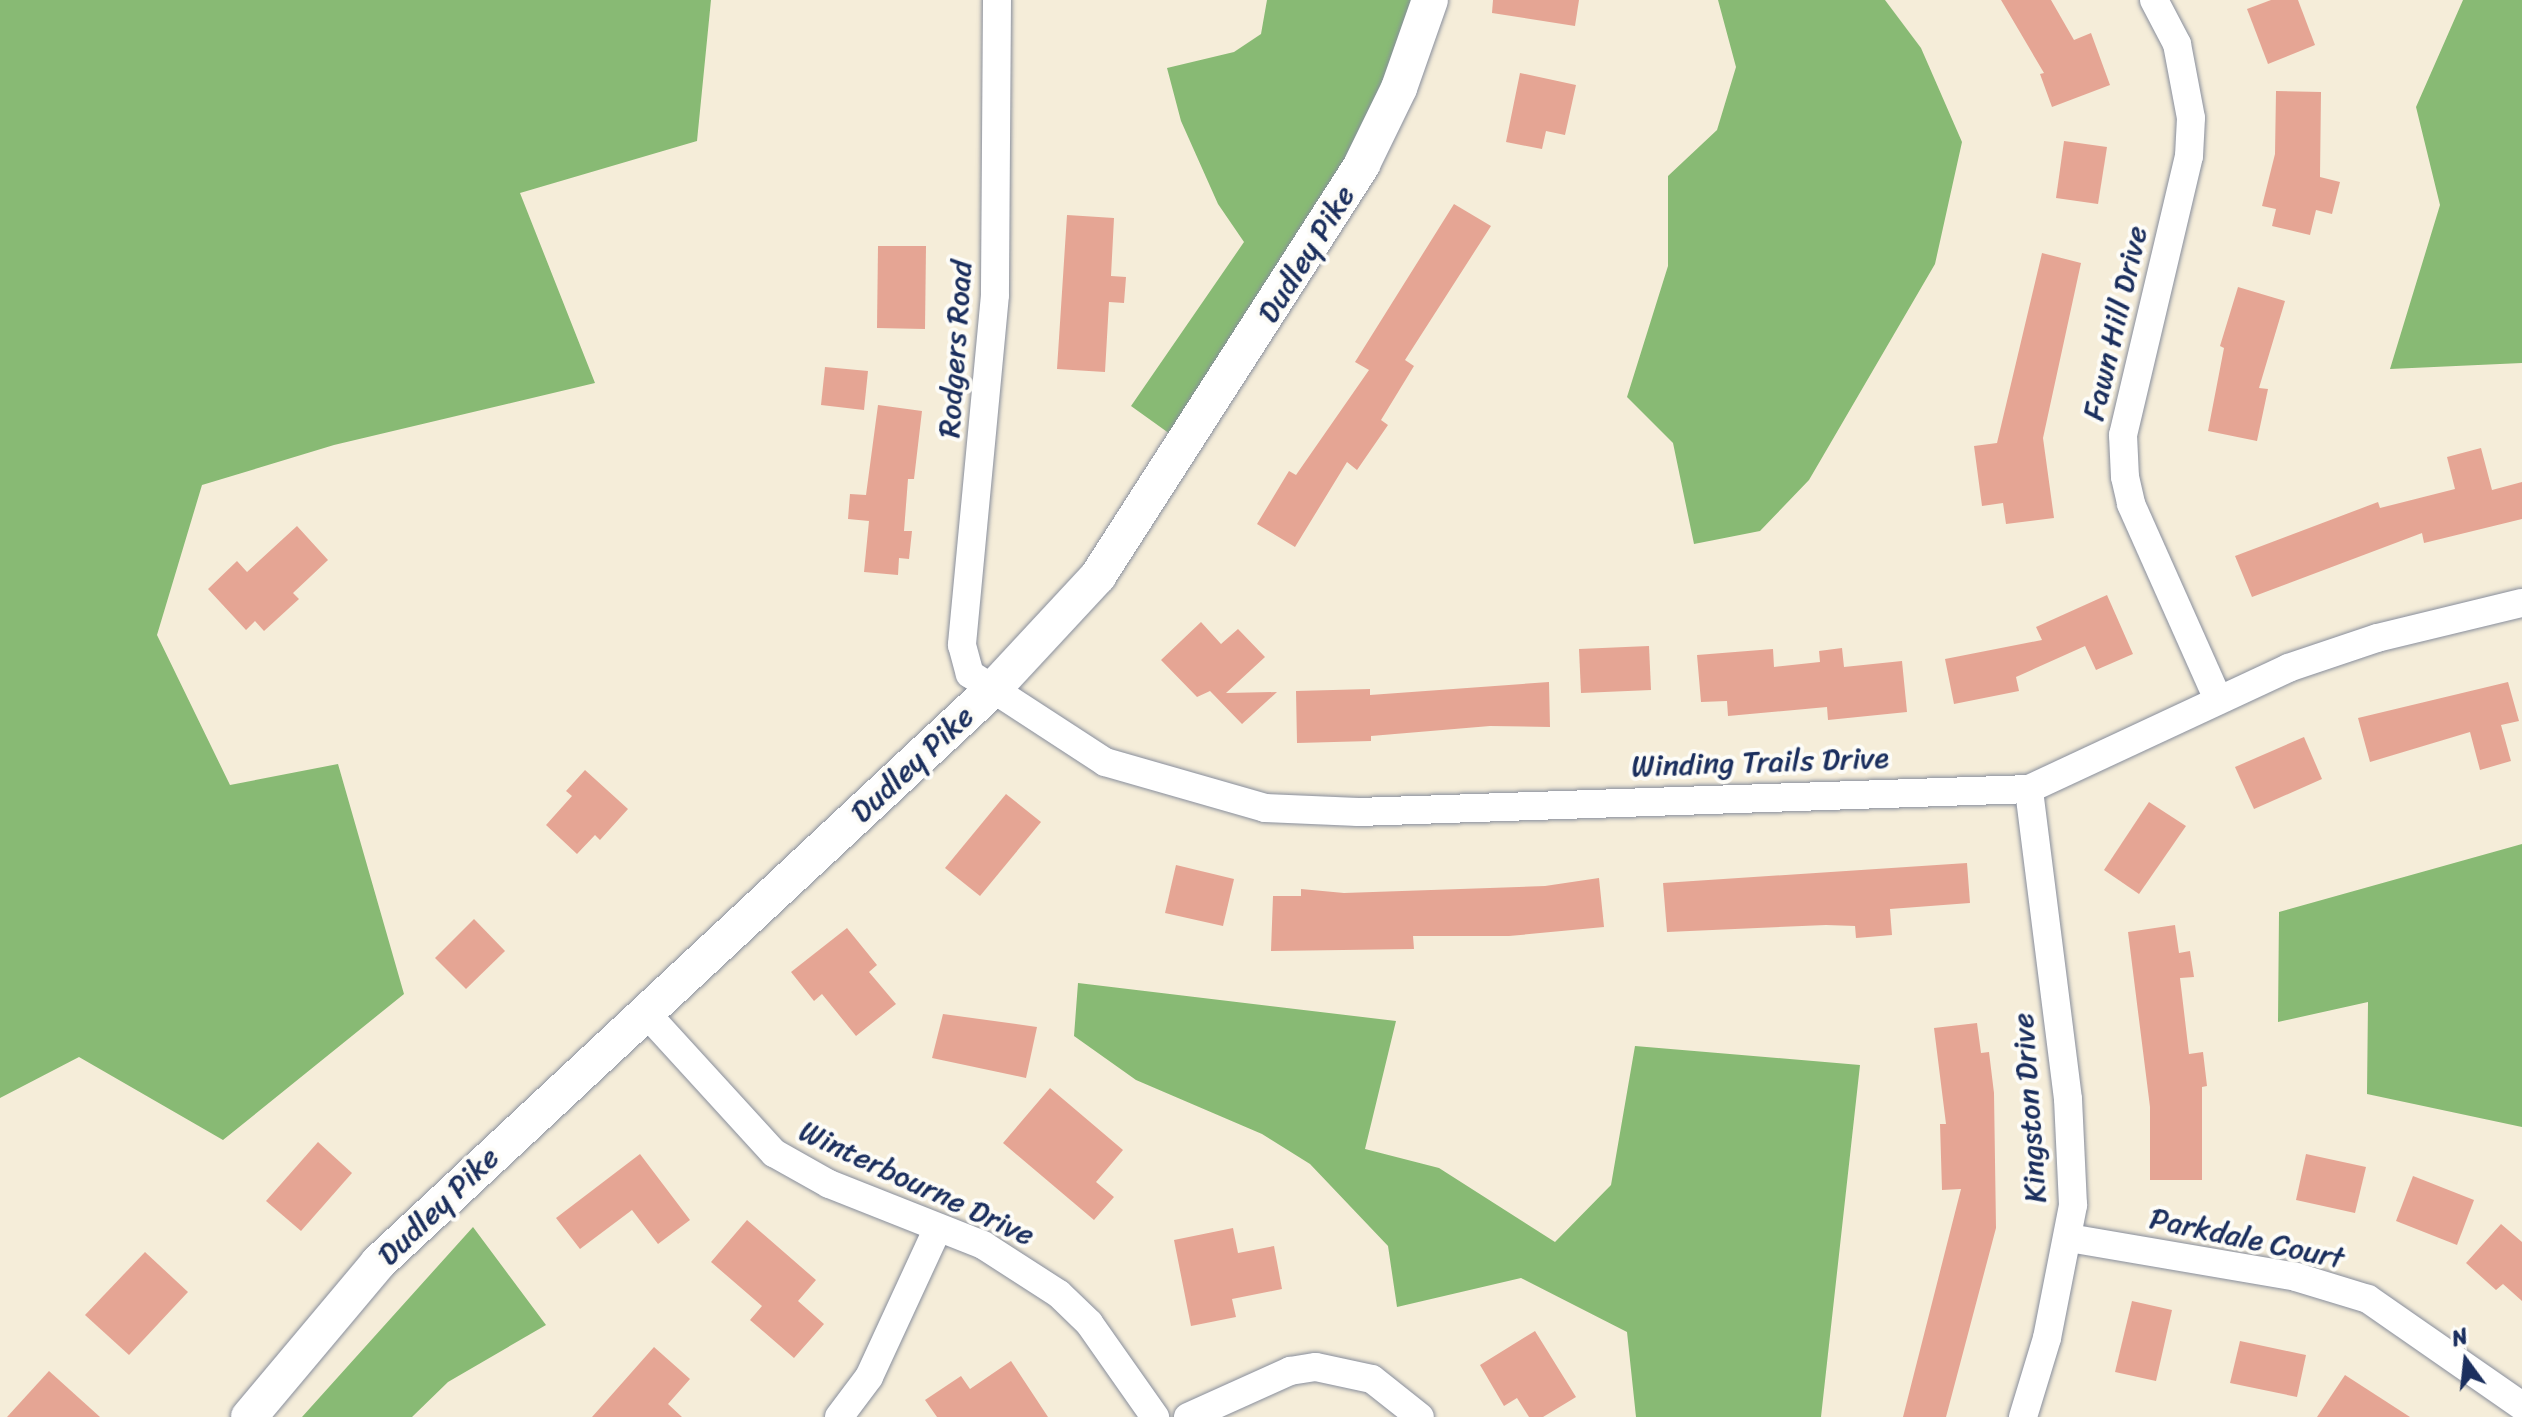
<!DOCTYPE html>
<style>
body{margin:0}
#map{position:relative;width:2522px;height:1417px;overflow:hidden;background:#f5edd9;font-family:Sriracha,sans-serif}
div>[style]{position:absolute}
.forest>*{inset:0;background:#88ba74}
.building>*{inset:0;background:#e5a594}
.roads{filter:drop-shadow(0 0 2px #888e9c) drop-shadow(0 0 2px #888e9c)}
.minor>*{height:28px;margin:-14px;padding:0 14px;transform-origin:14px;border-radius:14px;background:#fff}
.tertiary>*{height:36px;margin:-18px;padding:0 18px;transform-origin:18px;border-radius:18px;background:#fff}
span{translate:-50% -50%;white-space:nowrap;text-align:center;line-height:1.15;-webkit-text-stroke:8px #fdfcf7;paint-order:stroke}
.street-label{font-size:30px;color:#1b2f5e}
.north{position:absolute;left:2426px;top:1321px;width:80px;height:80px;-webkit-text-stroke:6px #fdfcf7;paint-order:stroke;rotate:345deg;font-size:22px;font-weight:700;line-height:32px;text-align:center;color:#1b2f5e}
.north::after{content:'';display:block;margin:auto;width:28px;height:36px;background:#1b2f5e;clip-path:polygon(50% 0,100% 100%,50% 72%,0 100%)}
</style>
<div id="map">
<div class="forest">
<div style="clip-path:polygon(0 0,711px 0,697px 141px,520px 193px,595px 383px,334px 445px,202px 485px,157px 635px,230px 785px,338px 764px,404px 994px,223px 1140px,79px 1057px,0 1098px)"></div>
<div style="clip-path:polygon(1267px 0,1430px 0,1427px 15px,1184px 444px,1131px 406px,1244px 242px,1218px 204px,1181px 121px,1167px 68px,1234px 52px,1261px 34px)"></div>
<div style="clip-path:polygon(1718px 0,1885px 0,1921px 48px,1962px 142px,1935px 264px,1809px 480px,1760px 531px,1694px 544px,1673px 443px,1627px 397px,1668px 266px,1668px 176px,1717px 130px,1736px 67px)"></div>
<div style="clip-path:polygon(2463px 0,2522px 0,2522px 363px,2390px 369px,2440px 205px,2416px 107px)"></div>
<div style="clip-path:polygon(2522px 844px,2522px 1127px,2367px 1094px,2368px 1002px,2278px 1022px,2279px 912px)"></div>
<div style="clip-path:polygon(1078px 983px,1396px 1021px,1365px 1149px,1439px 1168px,1555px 1242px,1611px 1185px,1635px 1046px,1860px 1065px,1821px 1417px,1636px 1417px,1627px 1332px,1521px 1278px,1397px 1307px,1388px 1246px,1310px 1164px,1262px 1134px,1136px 1080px,1074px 1036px)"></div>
<div style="clip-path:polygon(473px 1227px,546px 1325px,448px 1382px,412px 1417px,302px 1417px)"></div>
</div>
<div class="building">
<div style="clip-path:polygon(1493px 0,1579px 0,1575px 26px,1492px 13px)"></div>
<div style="clip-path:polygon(2001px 0,2051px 0,2074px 40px,2091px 33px,2110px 85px,2052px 107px,2040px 74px,2044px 73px)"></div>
<div style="clip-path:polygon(2271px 0,2298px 0,2315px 45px,2268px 64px,2247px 9px)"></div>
<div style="clip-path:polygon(1520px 73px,1576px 85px,1565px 135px,1546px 131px,1542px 149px,1506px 142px)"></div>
<div style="clip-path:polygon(2276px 91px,2321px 92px,2320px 177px,2340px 182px,2332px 214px,2316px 210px,2310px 235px,2272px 226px,2276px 209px,2262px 206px,2275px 154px)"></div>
<div style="clip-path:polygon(2064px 141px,2107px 147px,2098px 204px,2056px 198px)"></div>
<div style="clip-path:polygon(1454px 204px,1491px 226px,1405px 360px,1414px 366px,1381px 420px,1388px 425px,1357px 470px,1347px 462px,1295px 547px,1257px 524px,1289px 471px,1296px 475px,1369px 370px,1355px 362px)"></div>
<div style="clip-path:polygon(1067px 215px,1114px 218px,1111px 276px,1126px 277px,1124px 303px,1109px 302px,1105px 372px,1057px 369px)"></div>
<div style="clip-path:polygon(878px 246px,926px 246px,925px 329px,877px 328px)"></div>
<div style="clip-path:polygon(2042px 253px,2081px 263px,2043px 438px,2054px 518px,2006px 524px,2003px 503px,1982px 506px,1974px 446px,1997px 443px)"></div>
<div style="clip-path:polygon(2238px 287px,2285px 301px,2259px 388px,2268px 389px,2257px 441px,2208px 431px,2224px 348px,2220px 346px)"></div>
<div style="clip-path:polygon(825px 367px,868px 371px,864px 410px,821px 405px)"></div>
<div style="clip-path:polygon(878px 405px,922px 411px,914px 479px,908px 479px,904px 531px,912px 531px,909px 559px,899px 558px,898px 575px,864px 572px,869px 521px,848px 519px,850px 494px,866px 495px)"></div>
<div style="clip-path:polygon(2481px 448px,2492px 490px,2522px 482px,2522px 519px,2424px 543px,2422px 533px,2252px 597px,2235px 556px,2378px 502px,2380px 508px,2455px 489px,2447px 457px)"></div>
<div style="clip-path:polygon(297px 526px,328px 560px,293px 593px,299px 599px,264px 631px,255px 621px,246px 630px,208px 589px,237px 561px,247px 572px)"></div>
<div style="clip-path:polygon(2107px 595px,2133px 654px,2096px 670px,2085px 646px,2016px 677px,2019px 691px,1954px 704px,1945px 659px,2042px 640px,2036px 627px)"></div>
<div style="clip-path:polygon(1201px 622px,1221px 644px,1238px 629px,1265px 657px,1226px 693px,1277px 692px,1242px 724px,1210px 691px,1197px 697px,1161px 660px)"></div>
<div style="clip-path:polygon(1649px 646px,1651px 690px,1581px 693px,1579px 649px)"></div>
<div style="clip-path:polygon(1842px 648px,1844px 667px,1902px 661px,1907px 712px,1828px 720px,1827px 707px,1728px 716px,1727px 701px,1701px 702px,1697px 655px,1773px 649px,1774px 667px,1820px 662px,1819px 651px)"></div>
<div style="clip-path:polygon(1549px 682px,1550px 727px,1490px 726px,1371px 736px,1371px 741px,1297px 743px,1296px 691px,1370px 689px,1370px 695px)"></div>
<div style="clip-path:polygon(2508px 682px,2519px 721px,2501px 725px,2511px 761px,2480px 770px,2470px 732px,2370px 762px,2358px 718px)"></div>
<div style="clip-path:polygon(2304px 737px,2322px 779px,2254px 809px,2235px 767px)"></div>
<div style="clip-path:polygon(585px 770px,628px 809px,600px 840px,595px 835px,577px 854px,546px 825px,572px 796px,566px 791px)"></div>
<div style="clip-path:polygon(1006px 794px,1041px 822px,980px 896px,945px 868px)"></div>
<div style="clip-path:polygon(2149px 802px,2186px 826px,2139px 894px,2104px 870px)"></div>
<div style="clip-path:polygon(1967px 863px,1970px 903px,1890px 909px,1892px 935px,1856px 938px,1855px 926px,1826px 925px,1667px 932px,1663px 883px)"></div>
<div style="clip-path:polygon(1176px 865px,1234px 879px,1223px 926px,1165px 913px)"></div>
<div style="clip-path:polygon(1599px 878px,1604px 927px,1509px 936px,1413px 936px,1414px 949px,1271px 951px,1273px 896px,1301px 896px,1301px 889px,1344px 893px,1545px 886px)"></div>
<div style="clip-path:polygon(474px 919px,505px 951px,466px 989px,435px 958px)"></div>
<div style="clip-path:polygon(2175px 925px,2179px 953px,2190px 951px,2194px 977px,2180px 978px,2189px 1054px,2203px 1052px,2207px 1086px,2202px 1087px,2202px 1180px,2150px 1180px,2150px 1107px,2128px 932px)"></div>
<div style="clip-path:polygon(847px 928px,877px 965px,869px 972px,896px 1004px,856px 1036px,822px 994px,814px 1001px,791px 972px)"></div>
<div style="clip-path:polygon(943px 1014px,1037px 1027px,1026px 1078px,932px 1058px)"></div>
<div style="clip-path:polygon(1977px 1023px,1981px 1053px,1989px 1052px,1994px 1093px,1996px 1228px,1946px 1417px,1903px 1417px,1961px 1189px,1942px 1190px,1940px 1124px,1946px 1124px,1934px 1028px)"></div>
<div style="clip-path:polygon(1050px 1088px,1123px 1150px,1096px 1182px,1114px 1197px,1094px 1220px,1003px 1143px)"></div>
<div style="clip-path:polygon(318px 1142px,352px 1173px,301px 1231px,266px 1201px)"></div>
<div style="clip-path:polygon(640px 1154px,690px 1220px,658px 1244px,632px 1210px,580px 1249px,556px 1218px)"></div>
<div style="clip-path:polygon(2306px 1154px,2366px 1167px,2355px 1213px,2296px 1200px)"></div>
<div style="clip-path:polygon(2413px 1176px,2474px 1200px,2457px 1245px,2396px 1221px)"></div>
<div style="clip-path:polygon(747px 1220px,816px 1280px,798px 1301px,824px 1324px,794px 1358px,750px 1320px,762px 1306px,711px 1262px)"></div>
<div style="clip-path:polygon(2501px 1224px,2522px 1242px,2522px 1301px,2503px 1284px,2496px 1290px,2466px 1263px)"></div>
<div style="clip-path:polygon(1233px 1228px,1238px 1253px,1274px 1246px,1282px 1289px,1232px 1299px,1236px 1317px,1191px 1326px,1174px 1240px)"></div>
<div style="clip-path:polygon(145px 1252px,188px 1292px,129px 1355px,85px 1315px)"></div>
<div style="clip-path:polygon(2132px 1301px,2172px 1310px,2156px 1381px,2115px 1372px)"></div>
<div style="clip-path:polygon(1535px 1331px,1576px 1397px,1543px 1417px,1529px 1417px,1517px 1398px,1504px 1406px,1480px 1365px)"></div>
<div style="clip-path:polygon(2240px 1341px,2306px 1355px,2297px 1397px,2230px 1383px)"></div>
<div style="clip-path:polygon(654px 1347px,690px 1379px,668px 1404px,682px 1417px,592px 1417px)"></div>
<div style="clip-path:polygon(1011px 1361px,1048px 1417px,937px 1417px,925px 1400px,961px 1376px,970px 1389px)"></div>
<div style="clip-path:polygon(49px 1371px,100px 1417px,7px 1417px)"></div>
<div style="clip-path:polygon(2345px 1375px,2410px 1417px,2317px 1417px)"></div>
</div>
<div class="roads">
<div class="minor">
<div style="left:997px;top:0;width:295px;rotate:90.4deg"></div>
<div style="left:995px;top:295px;width:352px;rotate:95.4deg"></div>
<div style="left:962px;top:645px;width:30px;rotate:75deg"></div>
<div style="left:970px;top:674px;width:161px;rotate:33.1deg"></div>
<div style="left:1105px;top:762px;width:166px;rotate:16deg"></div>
<div style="left:1265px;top:808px;width:93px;rotate:2.5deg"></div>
<div style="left:1358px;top:812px;width:671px;rotate:-1.96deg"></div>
<div style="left:2029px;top:789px;width:286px;rotate:-25deg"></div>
<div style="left:2288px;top:668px;width:94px;rotate:-18.6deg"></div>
<div style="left:2377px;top:638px;width:149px;rotate:-13.6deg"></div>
<div style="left:2154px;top:0;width:50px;rotate:62.4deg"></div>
<div style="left:2177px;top:44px;width:75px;rotate:79.3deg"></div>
<div style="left:2191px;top:118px;width:38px;rotate:93deg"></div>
<div style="left:2189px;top:156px;width:287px;rotate:103.3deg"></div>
<div style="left:2123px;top:435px;width:42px;rotate:87.3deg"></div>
<div style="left:2125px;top:477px;width:28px;rotate:77deg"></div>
<div style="left:2131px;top:504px;width:214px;rotate:66deg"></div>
<div style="left:646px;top:1013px;width:190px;rotate:47.6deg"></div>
<div style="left:774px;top:1153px;width:63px;rotate:29.4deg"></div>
<div style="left:829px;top:1184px;width:166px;rotate:21.6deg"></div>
<div style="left:983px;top:1245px;width:90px;rotate:32.8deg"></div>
<div style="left:1059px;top:1294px;width:42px;rotate:44deg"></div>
<div style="left:1089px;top:1323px;width:115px;rotate:54.9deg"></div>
<div style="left:2069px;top:1238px;width:230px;rotate:9.7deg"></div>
<div style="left:2296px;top:1277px;width:75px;rotate:17deg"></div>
<div style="left:2368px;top:1299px;width:188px;rotate:34.8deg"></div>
<div style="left:839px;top:1417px;width:50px;rotate:-53.1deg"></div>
<div style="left:869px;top:1377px;width:164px;rotate:-65.2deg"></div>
<div style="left:1188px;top:1417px;width:112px;rotate:-24.3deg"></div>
<div style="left:1290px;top:1371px;width:26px;rotate:-9deg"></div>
<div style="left:1316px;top:1367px;width:57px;rotate:12.1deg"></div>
<div style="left:1372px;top:1379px;width:61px;rotate:38.4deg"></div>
<div style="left:2023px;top:1417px;width:83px;rotate:-73.1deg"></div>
<div style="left:2047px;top:1338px;width:136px;rotate:-78.9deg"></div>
<div style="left:2073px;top:1205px;width:106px;rotate:-92.7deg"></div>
<div style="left:2068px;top:1099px;width:312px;rotate:-97.2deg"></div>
</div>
<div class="tertiary">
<div style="left:249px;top:1417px;width:201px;rotate:-50deg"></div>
<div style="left:378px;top:1263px;width:843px;rotate:-43.03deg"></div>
<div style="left:994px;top:688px;width:153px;rotate:-47.1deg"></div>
<div style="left:1098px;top:576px;width:489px;rotate:-57.3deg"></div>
<div style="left:1362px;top:164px;width:85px;rotate:-64deg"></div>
<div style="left:1399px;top:88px;width:93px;rotate:-70.6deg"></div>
</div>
</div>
<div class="street-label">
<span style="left:1306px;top:254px;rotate:-58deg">Dudley Pike</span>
<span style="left:2115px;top:323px;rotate:-77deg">Fawn Hill Drive</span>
<span style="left:955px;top:349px;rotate:-86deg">Rodgers Road</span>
<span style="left:1760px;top:762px;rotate:-2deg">Winding Trails Drive</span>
<span style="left:912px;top:764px;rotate:-43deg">Dudley Pike</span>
<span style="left:2029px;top:1108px;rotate:-94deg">Kingston Drive</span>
<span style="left:917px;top:1183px;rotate:25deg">Winterbourne Drive</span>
<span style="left:438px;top:1206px;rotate:-44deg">Dudley Pike</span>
<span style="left:2247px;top:1238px;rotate:12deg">Parkdale Court</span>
</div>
<div class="north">N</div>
</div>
